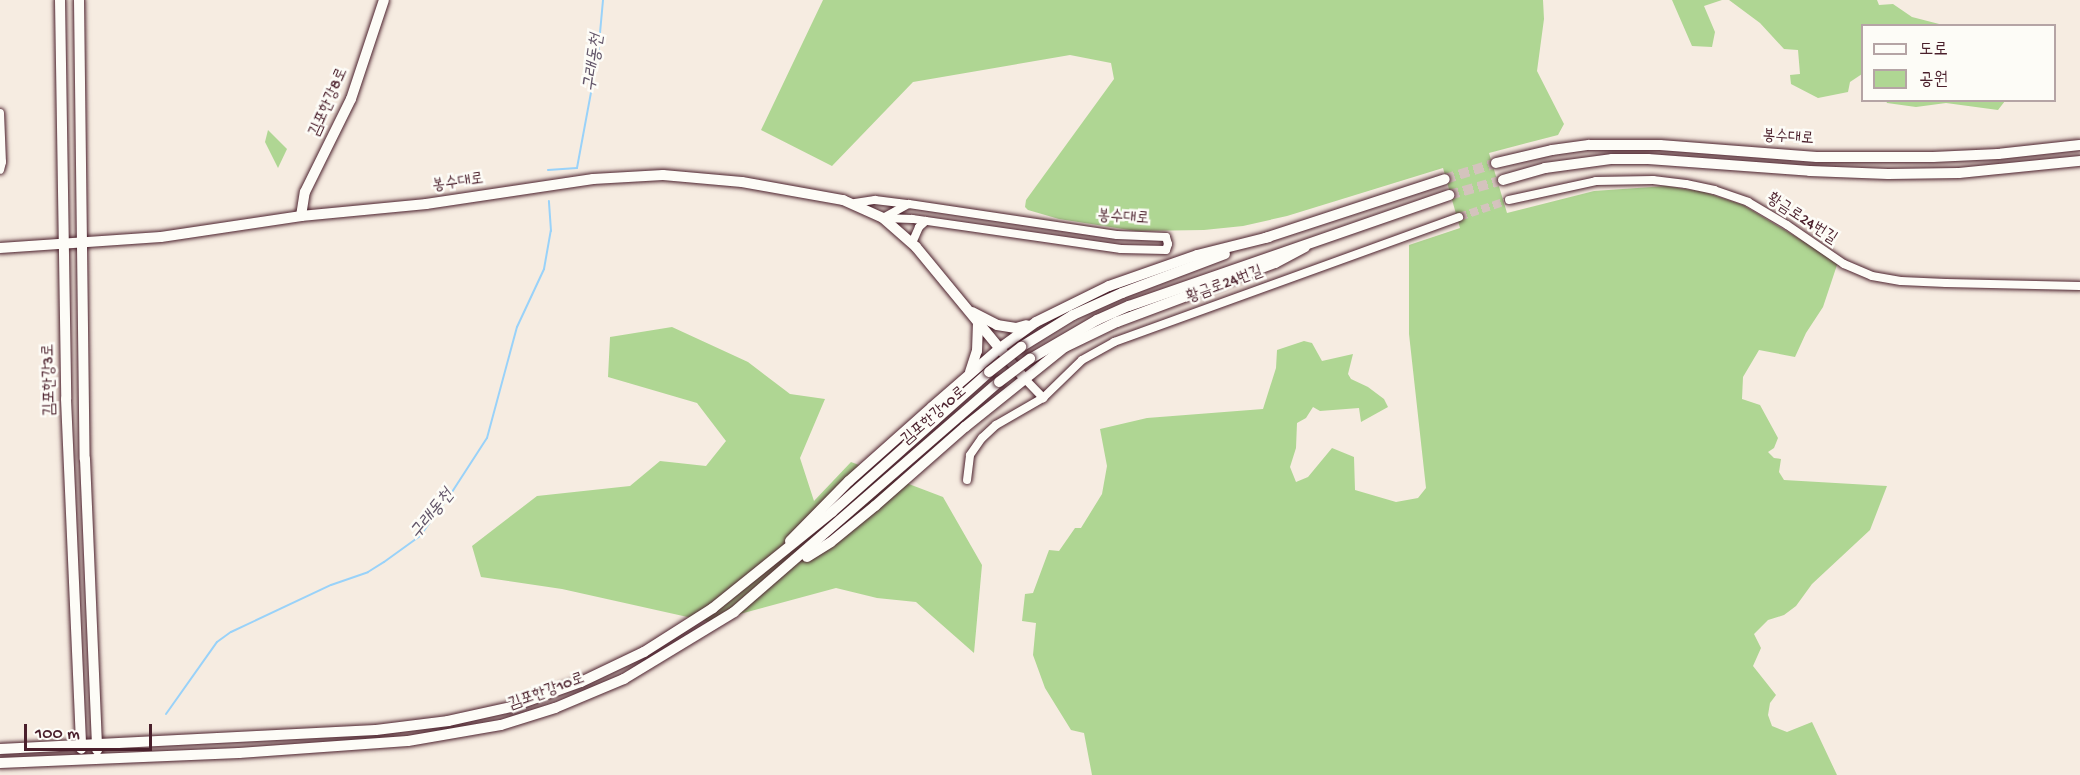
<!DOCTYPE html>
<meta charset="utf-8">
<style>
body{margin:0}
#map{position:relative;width:2080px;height:775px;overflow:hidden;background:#f6ece1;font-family:"Gochi Hand","Poor Story",sans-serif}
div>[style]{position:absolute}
.green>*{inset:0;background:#afd693}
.stream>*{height:2px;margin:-1px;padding:0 1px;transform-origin:1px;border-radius:1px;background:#99d2f9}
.street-tunnel>*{height:8px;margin-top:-4px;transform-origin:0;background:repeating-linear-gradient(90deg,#d4c3bd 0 8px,transparent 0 12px)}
.secondary-tunnel>*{height:10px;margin-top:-5px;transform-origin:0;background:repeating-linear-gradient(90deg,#d4c3bd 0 10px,transparent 0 15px)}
.roads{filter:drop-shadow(0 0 2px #4a1f2b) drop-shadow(0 0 2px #4a1f2b)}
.street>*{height:8px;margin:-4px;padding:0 4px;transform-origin:4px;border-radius:4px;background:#fdfcf7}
.secondary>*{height:10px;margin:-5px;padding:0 5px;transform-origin:5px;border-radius:5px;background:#fdfcf7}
.bridges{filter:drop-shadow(0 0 2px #4a1f2b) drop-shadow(0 0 2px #4a1f2b)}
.secondary-bridge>*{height:10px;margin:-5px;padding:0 5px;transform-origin:5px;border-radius:5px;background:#fdfcf7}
span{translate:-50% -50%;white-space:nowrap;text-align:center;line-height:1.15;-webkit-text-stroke:5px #fdfcf7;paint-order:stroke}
.street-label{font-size:16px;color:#4a1f2b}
.water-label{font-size:18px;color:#625569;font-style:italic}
.legend{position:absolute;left:1861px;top:24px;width:195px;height:78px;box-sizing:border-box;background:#fdfcf7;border:2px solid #b5a4a5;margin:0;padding:8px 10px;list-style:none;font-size:18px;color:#4a1f2b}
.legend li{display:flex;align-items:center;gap:12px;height:30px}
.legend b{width:30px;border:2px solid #b5a4a5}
.scale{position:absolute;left:24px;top:724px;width:128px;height:27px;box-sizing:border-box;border:3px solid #4a1f2b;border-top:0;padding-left:8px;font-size:18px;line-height:21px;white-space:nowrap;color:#4a1f2b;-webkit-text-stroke:4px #fdfcf7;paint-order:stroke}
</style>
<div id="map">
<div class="green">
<div style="clip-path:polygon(823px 0,1543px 0,1544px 19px,1537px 71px,1564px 124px,1558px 135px,1489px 153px,1507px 213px,1594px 191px,1666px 186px,1704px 192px,1743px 205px,1838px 262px,1823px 307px,1806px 333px,1795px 357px,1759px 350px,1743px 377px,1742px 399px,1760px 405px,1778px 438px,1774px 448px,1768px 452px,1774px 458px,1781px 459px,1779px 472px,1784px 480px,1887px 486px,1870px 530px,1812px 584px,1796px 606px,1784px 615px,1768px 620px,1754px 634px,1761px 648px,1753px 666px,1776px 695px,1770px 703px,1768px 715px,1772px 726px,1787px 732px,1812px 722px,1837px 775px,1092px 775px,1084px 733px,1071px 730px,1045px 688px,1033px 655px,1036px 623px,1022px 621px,1025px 594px,1033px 593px,1049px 550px,1059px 551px,1075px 528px,1081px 528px,1102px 494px,1107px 466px,1100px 429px,1147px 418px,1263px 409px,1276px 368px,1277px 350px,1304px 341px,1312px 343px,1322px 361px,1353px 354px,1348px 374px,1351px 379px,1368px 387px,1384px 399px,1388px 407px,1361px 422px,1359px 408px,1320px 411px,1313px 407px,1306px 418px,1297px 423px,1296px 448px,1290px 467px,1296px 482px,1308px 477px,1332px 448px,1354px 457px,1355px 490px,1396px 502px,1418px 498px,1426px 488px,1409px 334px,1409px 245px,1460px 228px,1443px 168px,1287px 216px,1243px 226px,1204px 230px,1136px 231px,1059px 219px,1028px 210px,1025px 207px,1026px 200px,1114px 79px,1111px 63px,1070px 55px,913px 82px,832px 166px,761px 130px)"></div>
<div style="clip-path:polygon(1672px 0,1722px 0,1704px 6px,1715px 32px,1712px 47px,1692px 46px)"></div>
<div style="clip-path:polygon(1729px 0,1877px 0,1879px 5px,1893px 4px,1912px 17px,1943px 25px,1862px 26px,1862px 74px,1850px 82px,1848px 92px,1818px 98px,1791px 84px,1790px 75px,1800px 74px,1798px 50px,1784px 49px,1760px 23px)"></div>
<div style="clip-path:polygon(1886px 101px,2005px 101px,1998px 110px,1946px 103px,1916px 107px,1887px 103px)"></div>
<div style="clip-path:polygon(268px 130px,287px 149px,278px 168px,265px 142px)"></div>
<div style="clip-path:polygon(672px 327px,748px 362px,790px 394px,825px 399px,800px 458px,814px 501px,851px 462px,943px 497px,982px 565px,974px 653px,916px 602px,877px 598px,836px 588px,710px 622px,562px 589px,481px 577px,472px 546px,537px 496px,630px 486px,660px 461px,706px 466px,726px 441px,697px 403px,608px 377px,610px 337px)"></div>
</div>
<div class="stream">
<div style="left:548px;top:170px;width:29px;rotate:-4deg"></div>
<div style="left:577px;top:168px;width:115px;rotate:-79.5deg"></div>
<div style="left:598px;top:55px;width:55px;rotate:-84.8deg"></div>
<div style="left:166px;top:714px;width:88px;rotate:-54.7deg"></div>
<div style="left:217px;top:642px;width:17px;rotate:-36deg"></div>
<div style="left:231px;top:632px;width:110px;rotate:-25.2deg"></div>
<div style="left:331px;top:585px;width:39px;rotate:-19deg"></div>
<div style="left:368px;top:572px;width:19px;rotate:-32deg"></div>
<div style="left:384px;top:562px;width:44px;rotate:-35.8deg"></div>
<div style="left:420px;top:536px;width:54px;rotate:-54deg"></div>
<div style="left:452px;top:492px;width:64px;rotate:-57.1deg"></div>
<div style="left:487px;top:438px;width:115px;rotate:-74.9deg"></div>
<div style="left:517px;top:327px;width:64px;rotate:-65deg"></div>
<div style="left:544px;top:269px;width:39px;rotate:-80deg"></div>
<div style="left:551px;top:231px;width:30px;rotate:-94deg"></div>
</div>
<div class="street-tunnel">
<div style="left:1459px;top:217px;width:53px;rotate:-18.8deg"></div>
</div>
<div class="secondary-tunnel">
<div style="left:1445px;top:179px;width:53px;rotate:-17.4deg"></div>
<div style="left:1449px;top:195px;width:56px;rotate:-15.5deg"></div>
</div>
<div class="roads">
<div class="street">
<div style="left:0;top:113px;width:49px;rotate:87.7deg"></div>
<div style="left:2px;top:162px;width:8px;rotate:104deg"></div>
<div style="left:1509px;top:200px;width:89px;rotate:-12.3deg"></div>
<div style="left:1596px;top:181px;width:57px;rotate:-1deg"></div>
<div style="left:1653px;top:180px;width:33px;rotate:7deg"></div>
<div style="left:1686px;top:184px;width:29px;rotate:12deg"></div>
<div style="left:1714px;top:190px;width:36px;rotate:19deg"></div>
<div style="left:1748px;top:202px;width:45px;rotate:30.5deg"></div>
<div style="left:1787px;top:225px;width:69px;rotate:34.4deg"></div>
<div style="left:1844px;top:264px;width:30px;rotate:23deg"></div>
<div style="left:1872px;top:276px;width:29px;rotate:10deg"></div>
<div style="left:1901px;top:281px;width:45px;rotate:2.5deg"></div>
<div style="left:1946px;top:283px;width:134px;rotate:1.3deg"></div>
<div style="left:855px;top:203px;width:20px;rotate:-9deg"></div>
<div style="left:875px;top:200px;width:34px;rotate:7deg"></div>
<div style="left:909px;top:204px;width:210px;rotate:8.5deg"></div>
<div style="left:1117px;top:235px;width:49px;rotate:2.3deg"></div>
<div style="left:1166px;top:237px;width:7px;rotate:74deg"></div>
<div style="left:1168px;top:244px;width:6px;rotate:108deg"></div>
<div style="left:1166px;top:250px;width:45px;rotate:-178.7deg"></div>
<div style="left:1121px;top:249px;width:211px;rotate:-171.8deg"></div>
<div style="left:912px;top:219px;width:29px;rotate:-178deg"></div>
<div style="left:883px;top:218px;width:29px;rotate:-29deg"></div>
<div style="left:912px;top:243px;width:17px;rotate:-66deg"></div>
<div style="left:919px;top:227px;width:9px;rotate:-41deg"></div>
<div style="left:1024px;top:378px;width:28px;rotate:46deg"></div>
<div style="left:1043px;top:398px;width:54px;rotate:-44.3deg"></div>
<div style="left:1082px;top:360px;width:37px;rotate:-29deg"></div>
<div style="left:1114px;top:342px;width:367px;rotate:-19.9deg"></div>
<div style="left:967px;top:480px;width:25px;rotate:-83deg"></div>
<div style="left:970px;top:455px;width:21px;rotate:-55deg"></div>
<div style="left:982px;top:438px;width:19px;rotate:-43deg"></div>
<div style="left:996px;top:425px;width:54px;rotate:-29.9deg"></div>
</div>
<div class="secondary">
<div style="left:60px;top:0;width:399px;rotate:89.1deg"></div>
<div style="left:66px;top:399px;width:350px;rotate:87.5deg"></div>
<div style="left:79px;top:0;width:459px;rotate:89.3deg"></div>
<div style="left:85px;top:459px;width:291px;rotate:87.6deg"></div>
<div style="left:1496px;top:163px;width:57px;rotate:-13.1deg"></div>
<div style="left:1552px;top:150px;width:37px;rotate:-8deg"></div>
<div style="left:1589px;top:145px;width:71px"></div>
<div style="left:1660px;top:145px;width:157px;rotate:4.4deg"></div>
<div style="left:1817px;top:157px;width:116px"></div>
<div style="left:1933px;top:157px;width:65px;rotate:-2.6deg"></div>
<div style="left:1998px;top:154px;width:82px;rotate:-6.3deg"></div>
<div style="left:1503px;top:180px;width:44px;rotate:-15.9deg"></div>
<div style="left:1545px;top:168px;width:68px;rotate:-7.7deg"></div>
<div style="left:1612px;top:159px;width:36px"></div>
<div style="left:1648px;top:159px;width:162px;rotate:4.2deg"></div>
<div style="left:1810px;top:171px;width:78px;rotate:2.2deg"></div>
<div style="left:1888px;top:174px;width:71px;rotate:-0.8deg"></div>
<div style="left:1959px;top:173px;width:122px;rotate:-5.7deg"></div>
<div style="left:301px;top:216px;width:24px;rotate:-81deg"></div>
<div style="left:305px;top:192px;width:104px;rotate:-63.7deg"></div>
<div style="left:351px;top:99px;width:104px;rotate:-71.6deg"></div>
<div style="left:1265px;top:238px;width:189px;rotate:-18.1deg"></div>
<div style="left:0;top:248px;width:161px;rotate:-3.9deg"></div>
<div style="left:161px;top:237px;width:142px;rotate:-8.5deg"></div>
<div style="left:301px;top:216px;width:126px;rotate:-5.5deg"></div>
<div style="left:426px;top:204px;width:169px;rotate:-8.5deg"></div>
<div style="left:593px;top:179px;width:70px;rotate:-3.3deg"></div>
<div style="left:663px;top:175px;width:79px;rotate:5.1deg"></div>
<div style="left:742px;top:182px;width:103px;rotate:10.1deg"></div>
<div style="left:843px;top:200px;width:44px;rotate:24.2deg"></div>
<div style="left:883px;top:218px;width:44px;rotate:41.3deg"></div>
<div style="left:916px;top:247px;width:170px;rotate:50.5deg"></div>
<div style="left:972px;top:312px;width:28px;rotate:27deg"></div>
<div style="left:997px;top:325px;width:19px;rotate:9deg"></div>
<div style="left:1016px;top:328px;width:11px;rotate:-15deg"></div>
<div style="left:1021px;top:347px;width:61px;rotate:-31.6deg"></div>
<div style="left:1073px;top:315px;width:54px;rotate:-24.2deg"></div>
<div style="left:1122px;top:293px;width:110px;rotate:-20.7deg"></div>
<div style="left:1030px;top:359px;width:78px;rotate:-30.2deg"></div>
<div style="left:1097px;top:320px;width:35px;rotate:-24deg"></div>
<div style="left:1129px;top:306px;width:339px;rotate:-19.1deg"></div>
<div style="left:970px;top:372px;width:22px;rotate:-72deg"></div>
<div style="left:977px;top:351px;width:28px;rotate:-88deg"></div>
<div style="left:790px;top:541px;width:84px;rotate:-45.5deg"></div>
<div style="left:849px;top:481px;width:111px;rotate:-41.7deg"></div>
<div style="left:932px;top:407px;width:90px;rotate:-40.9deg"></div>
<div style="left:1000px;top:348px;width:44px;rotate:-35.8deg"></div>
<div style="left:1036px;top:322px;width:81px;rotate:-26.3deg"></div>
<div style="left:1109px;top:286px;width:93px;rotate:-19.4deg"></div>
<div style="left:1197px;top:255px;width:74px;rotate:-14deg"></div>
<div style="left:807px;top:557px;width:28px;rotate:-32deg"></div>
<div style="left:831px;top:542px;width:57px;rotate:-39.3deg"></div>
<div style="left:875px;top:506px;width:120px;rotate:-41.3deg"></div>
<div style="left:965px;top:427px;width:128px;rotate:-38.7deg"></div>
<div style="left:1065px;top:347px;width:58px;rotate:-25.7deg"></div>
<div style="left:1117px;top:322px;width:169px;rotate:-20.5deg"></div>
<div style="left:1275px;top:263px;width:34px;rotate:-28deg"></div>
<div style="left:0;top:749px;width:376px;rotate:-2.9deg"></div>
<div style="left:376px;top:730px;width:73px;rotate:-7.1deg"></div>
<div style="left:448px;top:721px;width:65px;rotate:-12.5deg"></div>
<div style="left:511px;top:707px;width:74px;rotate:-19.7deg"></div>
<div style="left:581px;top:682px;width:70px;rotate:-25.5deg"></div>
<div style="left:644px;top:652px;width:82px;rotate:-32.5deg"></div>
<div style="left:713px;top:608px;width:153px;rotate:-38.9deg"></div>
<div style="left:832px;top:512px;width:210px;rotate:-41.7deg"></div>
<div style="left:0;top:763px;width:239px;rotate:-2.4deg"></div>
<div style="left:239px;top:753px;width:169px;rotate:-4.1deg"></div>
<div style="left:408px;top:741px;width:94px;rotate:-9.8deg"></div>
<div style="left:501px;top:725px;width:57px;rotate:-17.5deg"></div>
<div style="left:555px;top:708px;width:75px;rotate:-22.8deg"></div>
<div style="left:624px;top:679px;width:129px;rotate:-31.3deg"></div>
<div style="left:734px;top:612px;width:351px;rotate:-41deg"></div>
</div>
</div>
<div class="bridges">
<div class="secondary-bridge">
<div style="left:989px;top:372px;width:41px;rotate:-38deg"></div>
<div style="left:999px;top:382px;width:39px;rotate:-37deg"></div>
</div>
</div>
<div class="street-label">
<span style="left:330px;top:103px;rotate:-66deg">김포한강8로</span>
<span style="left:1788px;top:139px;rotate:4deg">봉수대로</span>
<span style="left:458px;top:184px;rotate:-8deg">봉수대로</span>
<span style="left:1123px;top:219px;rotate:4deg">봉수대로</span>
<span style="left:1801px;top:220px;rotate:33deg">황금로24번길</span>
<span style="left:1225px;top:286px;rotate:-20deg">황금로24번길</span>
<span style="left:51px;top:380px;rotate:-91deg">김포한강3로</span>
<span style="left:935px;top:417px;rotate:-41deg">김포한강10로</span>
<span style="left:547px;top:693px;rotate:-20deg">김포한강10로</span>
</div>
<div class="water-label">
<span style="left:595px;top:63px;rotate:-82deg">구래동천</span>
<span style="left:433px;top:515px;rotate:-51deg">구래동천</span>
</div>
<ul class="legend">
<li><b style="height:8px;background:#fdfcf7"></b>도로</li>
<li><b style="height:16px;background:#afd693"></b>공원</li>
</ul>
<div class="scale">100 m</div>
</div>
